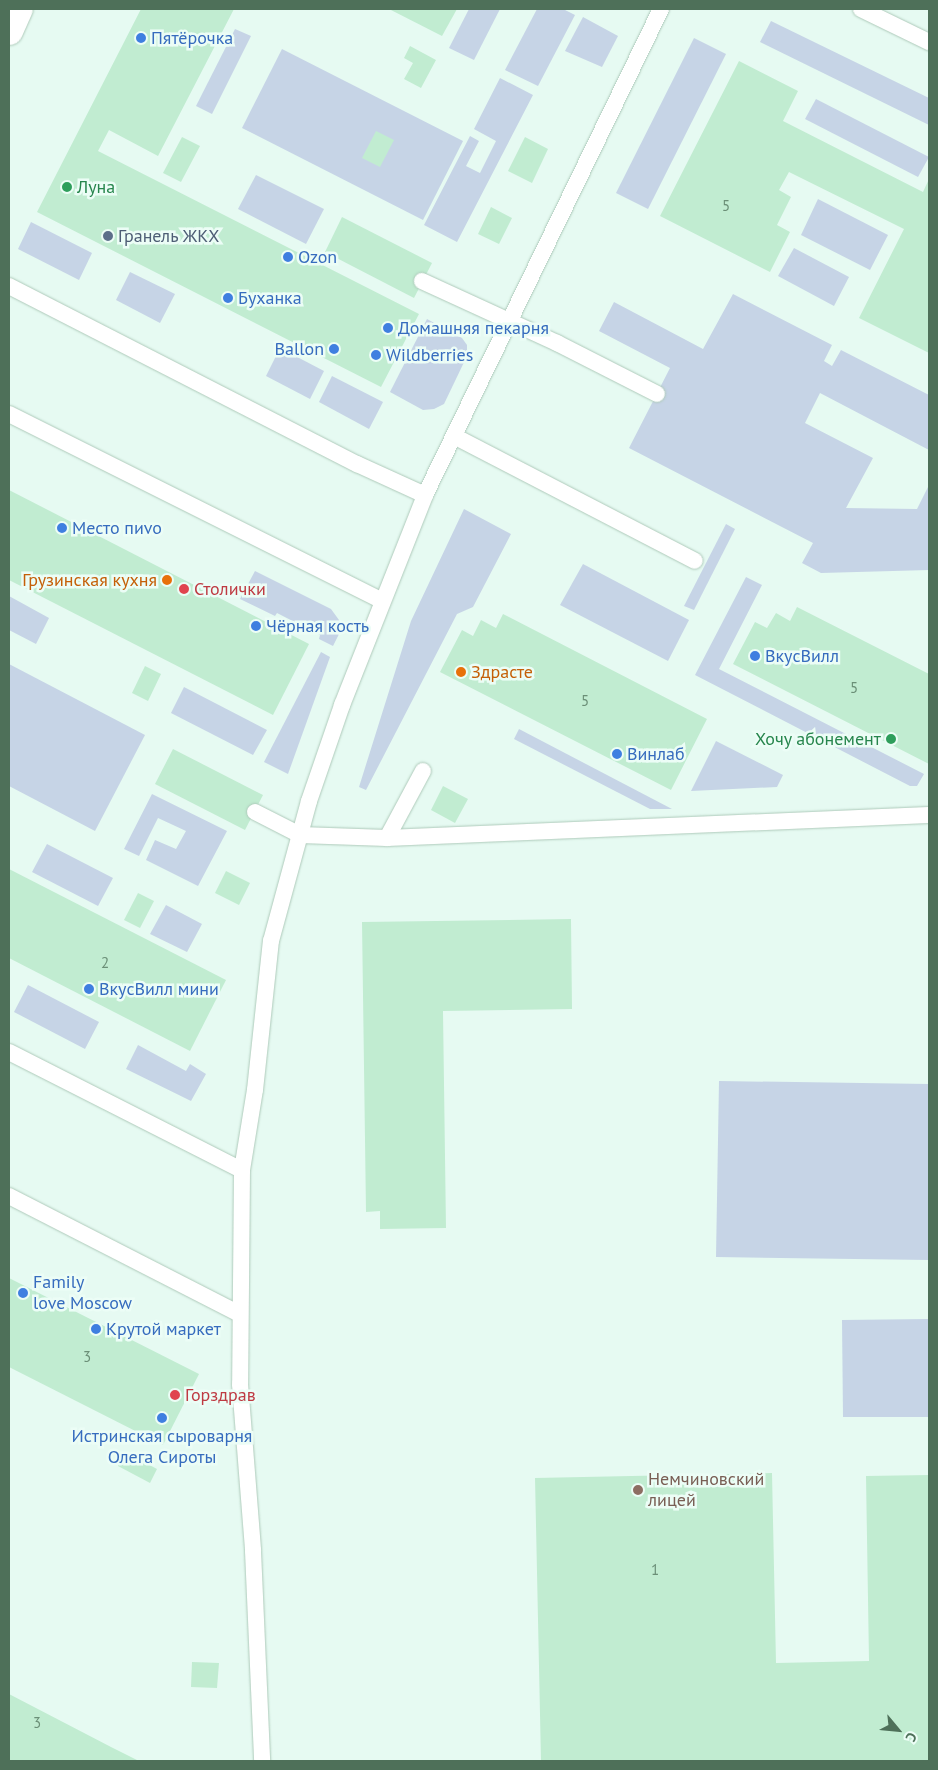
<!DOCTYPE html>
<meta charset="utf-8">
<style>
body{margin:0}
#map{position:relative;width:938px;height:1770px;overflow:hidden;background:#e6faf2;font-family:"PT Sans",sans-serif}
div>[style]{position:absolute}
.green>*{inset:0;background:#c6d4e6}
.building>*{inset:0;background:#c1ecd1}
.roads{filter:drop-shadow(0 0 1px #aecaba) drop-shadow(0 0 1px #aecaba)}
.service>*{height:16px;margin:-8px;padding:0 8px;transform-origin:8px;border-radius:8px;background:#fff}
.minor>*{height:28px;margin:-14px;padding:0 14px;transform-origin:14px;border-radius:14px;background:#fff}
.dots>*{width:14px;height:14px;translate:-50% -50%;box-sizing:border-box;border:2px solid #ecfdf6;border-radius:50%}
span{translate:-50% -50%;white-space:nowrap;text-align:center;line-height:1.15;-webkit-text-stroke:5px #ecfdf6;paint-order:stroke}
.number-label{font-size:15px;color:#6b8f77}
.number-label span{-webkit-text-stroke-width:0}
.shop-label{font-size:18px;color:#366cbe}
.left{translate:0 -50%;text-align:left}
.right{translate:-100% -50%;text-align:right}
.leisure-label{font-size:18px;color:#27864d}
.service-label{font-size:18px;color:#4e5e75}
.food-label{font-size:18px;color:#c56008}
.health-label{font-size:18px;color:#be3a42}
.education-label{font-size:18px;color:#785e54}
.frame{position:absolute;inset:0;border:10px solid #4e7059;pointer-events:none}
.north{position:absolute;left:873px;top:1705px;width:50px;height:50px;-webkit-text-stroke:4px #ecfdf6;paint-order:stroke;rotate:118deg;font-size:14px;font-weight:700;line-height:20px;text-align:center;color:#4e7059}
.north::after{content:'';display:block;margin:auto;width:18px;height:22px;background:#4e7059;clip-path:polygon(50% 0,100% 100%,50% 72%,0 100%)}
</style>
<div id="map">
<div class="green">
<div style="clip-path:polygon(469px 9px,500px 9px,474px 60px,449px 48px)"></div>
<div style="clip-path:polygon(537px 9px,563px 9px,575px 15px,538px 86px,505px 70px)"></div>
<div style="clip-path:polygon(583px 17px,618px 36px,602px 67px,565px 51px)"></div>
<div style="clip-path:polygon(771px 21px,929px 98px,929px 125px,760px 42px)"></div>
<div style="clip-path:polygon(235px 29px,251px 36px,212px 114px,196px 106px)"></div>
<div style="clip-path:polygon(694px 38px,726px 54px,648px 209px,616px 193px)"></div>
<div style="clip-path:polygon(282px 49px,463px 141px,423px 220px,242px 128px)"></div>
<div style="clip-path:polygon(500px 78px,533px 95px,457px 242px,424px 225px,470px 136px,479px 141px,466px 166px,480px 173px,496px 141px,474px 129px)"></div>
<div style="clip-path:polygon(816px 99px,929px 157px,918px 177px,805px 119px)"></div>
<div style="clip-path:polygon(256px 175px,324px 209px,306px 244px,238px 209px)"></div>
<div style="clip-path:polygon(818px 199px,888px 235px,870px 270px,801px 235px)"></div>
<div style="clip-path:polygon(31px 222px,92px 253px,79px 280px,18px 249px)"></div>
<div style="clip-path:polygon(794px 248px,849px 277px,834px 306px,778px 276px)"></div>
<div style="clip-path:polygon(130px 272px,175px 294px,160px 323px,116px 300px)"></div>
<div style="clip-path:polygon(733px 294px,832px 345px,824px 361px,832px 366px,841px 350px,929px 395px,929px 450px,820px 393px,805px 423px,873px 458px,846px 508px,917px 509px,929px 485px,929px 570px,821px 573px,802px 563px,813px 543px,629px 448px,670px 368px,599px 331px,614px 302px,703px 349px)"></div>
<div style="clip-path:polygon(427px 319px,462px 338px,467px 345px,467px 356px,444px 404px,434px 409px,423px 410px,390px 392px)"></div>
<div style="clip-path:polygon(280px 348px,324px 371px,310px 399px,266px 376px)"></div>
<div style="clip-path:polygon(332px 376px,383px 402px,369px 429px,319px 402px)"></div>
<div style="clip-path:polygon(464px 509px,511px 534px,473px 607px,457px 614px,366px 790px,359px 787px,411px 621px)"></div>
<div style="clip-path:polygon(726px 524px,735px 529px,694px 610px,684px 606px)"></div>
<div style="clip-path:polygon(583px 564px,689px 620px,668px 661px,560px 605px)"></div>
<div style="clip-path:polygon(255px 571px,331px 609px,339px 620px,339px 634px,333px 646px,319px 639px,320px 635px,277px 613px,275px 616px,240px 599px)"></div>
<div style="clip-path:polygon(746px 577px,762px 585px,719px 669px,924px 774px,917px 786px,910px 786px,695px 675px)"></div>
<div style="clip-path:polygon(9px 596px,49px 618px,36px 644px,9px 630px)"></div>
<div style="clip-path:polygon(321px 652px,330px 657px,288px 774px,264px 762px)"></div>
<div style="clip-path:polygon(9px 664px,145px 735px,95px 831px,9px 786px)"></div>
<div style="clip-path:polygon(184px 687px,267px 730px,253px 755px,171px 713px)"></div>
<div style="clip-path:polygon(519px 729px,672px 809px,650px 809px,514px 739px)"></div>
<div style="clip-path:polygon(716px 741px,783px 775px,777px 787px,691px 791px)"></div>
<div style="clip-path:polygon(152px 794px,227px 831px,198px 886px,146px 860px,155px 840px,176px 849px,186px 831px,158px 818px,139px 856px,124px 849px)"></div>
<div style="clip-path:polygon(47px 844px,113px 878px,98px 906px,32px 872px)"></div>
<div style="clip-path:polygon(166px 905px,202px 924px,187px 952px,150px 934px)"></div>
<div style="clip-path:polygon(28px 985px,99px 1022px,85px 1049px,14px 1012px)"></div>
<div style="clip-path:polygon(138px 1045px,186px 1071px,190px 1064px,206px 1074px,191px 1101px,126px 1069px)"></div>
<div style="clip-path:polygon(719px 1081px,929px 1084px,929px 1260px,716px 1257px)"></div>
<div style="clip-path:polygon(929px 1319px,929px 1417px,843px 1417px,842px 1320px)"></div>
</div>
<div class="building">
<div style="clip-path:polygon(141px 9px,234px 9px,158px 156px,109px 130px,98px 151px,419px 314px,381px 387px,37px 212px)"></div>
<div style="clip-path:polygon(389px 9px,457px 9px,442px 36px)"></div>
<div style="clip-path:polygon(410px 46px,436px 60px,421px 88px,404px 79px,413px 63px,404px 58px)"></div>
<div style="clip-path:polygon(739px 61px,798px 91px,783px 121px,923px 192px,929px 179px,929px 353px,859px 318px,904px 229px,789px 172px,779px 190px,791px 197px,777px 225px,790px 232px,770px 272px,660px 216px)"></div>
<div style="clip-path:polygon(376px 131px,394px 140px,380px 167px,362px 158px)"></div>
<div style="clip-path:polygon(182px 137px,200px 146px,181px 182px,163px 173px)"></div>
<div style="clip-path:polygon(525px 137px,548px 149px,532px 183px,508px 171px)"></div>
<div style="clip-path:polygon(491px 207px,512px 218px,499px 244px,478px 234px)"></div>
<div style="clip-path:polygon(342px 217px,432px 263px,414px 298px,325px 252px)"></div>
<div style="clip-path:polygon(9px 490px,309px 644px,273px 715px,9px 580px)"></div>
<div style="clip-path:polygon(797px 607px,929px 674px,929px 764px,733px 664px,755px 622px,767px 628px,776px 613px,790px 621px)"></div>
<div style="clip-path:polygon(503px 614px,707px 719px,671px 790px,440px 672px,462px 630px,473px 636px,481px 620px,496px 628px)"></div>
<div style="clip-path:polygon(145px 666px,161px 674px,148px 701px,132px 693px)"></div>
<div style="clip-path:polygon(173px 749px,263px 795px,245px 830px,155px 784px)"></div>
<div style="clip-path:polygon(443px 786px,468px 799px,455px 823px,431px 810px)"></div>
<div style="clip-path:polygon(9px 869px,226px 980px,190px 1051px,9px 958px)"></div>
<div style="clip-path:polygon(226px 871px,250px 883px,239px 905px,215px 893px)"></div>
<div style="clip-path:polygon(138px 893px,154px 901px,140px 928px,124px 920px)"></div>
<div style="clip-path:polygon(571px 919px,572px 1009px,443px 1011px,446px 1228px,380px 1229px,380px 1211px,366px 1212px,362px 922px)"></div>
<div style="clip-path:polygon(9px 1278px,199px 1374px,163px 1445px,9px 1367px)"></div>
<div style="clip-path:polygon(125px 1452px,157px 1469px,150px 1483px,118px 1466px)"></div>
<div style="clip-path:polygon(772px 1473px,776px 1663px,869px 1661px,866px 1476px,929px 1475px,929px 1761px,541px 1761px,535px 1478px)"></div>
<div style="clip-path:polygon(192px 1662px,219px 1663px,217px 1688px,191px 1687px)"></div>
<div style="clip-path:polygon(9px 1694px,111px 1747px,139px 1761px,9px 1761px)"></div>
</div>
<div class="roads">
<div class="service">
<div style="left:861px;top:9px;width:76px;rotate:25.9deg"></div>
<div style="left:422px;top:281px;width:149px;rotate:24.7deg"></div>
<div style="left:557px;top:343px;width:112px;rotate:27deg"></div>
<div style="left:9px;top:286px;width:391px;rotate:27.1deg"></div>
<div style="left:357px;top:464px;width:75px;rotate:24.5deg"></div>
<div style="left:9px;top:414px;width:417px;rotate:26.6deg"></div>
<div style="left:454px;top:436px;width:271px;rotate:27.4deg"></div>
<div style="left:255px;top:812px;width:51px;rotate:27.1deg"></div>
<div style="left:300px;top:835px;width:87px;rotate:2deg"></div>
<div style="left:387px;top:838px;width:542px;rotate:-2.43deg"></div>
<div style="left:387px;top:838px;width:76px;rotate:-61.8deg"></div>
<div style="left:9px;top:1052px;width:261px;rotate:26.9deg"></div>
<div style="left:242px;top:1170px;width:81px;rotate:-80.8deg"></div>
<div style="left:255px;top:1090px;width:150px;rotate:-83.9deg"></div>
<div style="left:271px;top:941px;width:145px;rotate:-74.8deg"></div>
<div style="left:309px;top:801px;width:102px;rotate:-71deg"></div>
<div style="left:342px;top:705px;width:226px;rotate:-68.4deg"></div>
<div style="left:425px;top:495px;width:540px;rotate:-64.1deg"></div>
<div style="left:242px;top:1170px;width:214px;rotate:90.5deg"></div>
<div style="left:240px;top:1384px;width:168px;rotate:85.5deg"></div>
<div style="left:253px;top:1551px;width:210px;rotate:87.5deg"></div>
<div style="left:9px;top:1196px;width:259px;rotate:27.1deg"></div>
</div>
<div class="minor">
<div style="left:9px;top:31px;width:24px;rotate:-66deg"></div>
</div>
</div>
<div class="dots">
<div style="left:141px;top:38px;background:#3f7fe0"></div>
<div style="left:67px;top:187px;background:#2e9e5b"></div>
<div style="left:108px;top:236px;background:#5c6f8a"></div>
<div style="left:288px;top:257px;background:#3f7fe0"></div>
<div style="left:228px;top:298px;background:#3f7fe0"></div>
<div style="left:388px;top:328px;background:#3f7fe0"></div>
<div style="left:334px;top:349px;background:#3f7fe0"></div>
<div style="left:376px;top:355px;background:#3f7fe0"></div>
<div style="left:62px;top:528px;background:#3f7fe0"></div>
<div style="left:167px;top:580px;background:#e8710a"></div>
<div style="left:184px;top:589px;background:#e0444e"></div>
<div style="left:256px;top:626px;background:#3f7fe0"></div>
<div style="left:755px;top:656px;background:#3f7fe0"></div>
<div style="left:461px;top:672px;background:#e8710a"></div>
<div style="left:891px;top:739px;background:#2e9e5b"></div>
<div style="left:617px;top:754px;background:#3f7fe0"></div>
<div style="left:89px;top:989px;background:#3f7fe0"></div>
<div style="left:23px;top:1293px;background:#3f7fe0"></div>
<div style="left:96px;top:1329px;background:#3f7fe0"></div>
<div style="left:175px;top:1395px;background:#e0444e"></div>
<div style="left:162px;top:1418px;background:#3f7fe0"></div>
<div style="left:638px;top:1490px;background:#8d6e63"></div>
</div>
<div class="number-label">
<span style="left:726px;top:206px">5</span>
<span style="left:854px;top:688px">5</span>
<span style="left:585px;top:701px">5</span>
<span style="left:105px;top:963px">2</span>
<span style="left:87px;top:1357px">3</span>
<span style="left:655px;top:1570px">1</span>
<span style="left:37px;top:1723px">3</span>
</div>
<div class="shop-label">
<span class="left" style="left:151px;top:38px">Пятёрочка</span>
<span class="left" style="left:298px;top:257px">Ozon</span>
<span class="left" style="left:238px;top:298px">Буханка</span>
<span class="left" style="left:398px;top:328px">Домашняя пекарня</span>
<span class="right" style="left:324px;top:349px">Ballon</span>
<span class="left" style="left:386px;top:355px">Wildberries</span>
<span class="left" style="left:72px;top:528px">Место пиvo</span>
<span class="left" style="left:266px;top:626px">Чёрная кость</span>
<span class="left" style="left:765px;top:656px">ВкусВилл</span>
<span class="left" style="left:627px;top:754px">Винлаб</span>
<span class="left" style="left:99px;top:989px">ВкусВилл мини</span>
<span class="left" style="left:33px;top:1293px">Family<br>love Moscow</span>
<span class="left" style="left:106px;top:1329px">Крутой маркет</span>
<span style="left:162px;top:1447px">Истринская сыроварня<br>Олега Сироты</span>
</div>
<div class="leisure-label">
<span class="left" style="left:77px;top:187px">Луна</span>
<span class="right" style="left:881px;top:739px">Хочу абонемент</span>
</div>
<div class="service-label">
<span class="left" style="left:118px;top:236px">Гранель ЖКХ</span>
</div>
<div class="food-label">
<span class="right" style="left:157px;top:580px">Грузинская кухня</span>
<span class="left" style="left:471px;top:672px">Здрасте</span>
</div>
<div class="health-label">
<span class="left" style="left:194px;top:589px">Столички</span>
<span class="left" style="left:185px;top:1395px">Горздрав</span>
</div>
<div class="education-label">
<span class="left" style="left:648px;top:1490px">Немчиновский<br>лицей</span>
</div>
<div class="frame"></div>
<div class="north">С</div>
</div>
